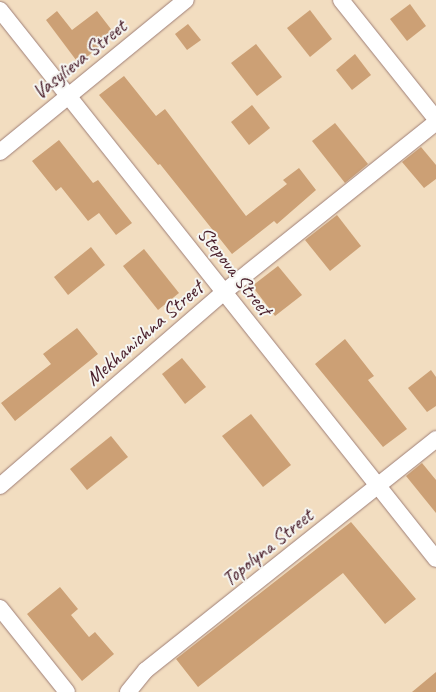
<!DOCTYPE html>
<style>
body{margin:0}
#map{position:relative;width:436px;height:692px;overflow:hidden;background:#f2ddc0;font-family:Caveat,sans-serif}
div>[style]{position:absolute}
.building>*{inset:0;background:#cca075}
.roads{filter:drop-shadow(0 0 1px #9e7e76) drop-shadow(0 0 1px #9e7e76)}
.minor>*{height:16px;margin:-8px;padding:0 8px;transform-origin:8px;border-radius:8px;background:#fff}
span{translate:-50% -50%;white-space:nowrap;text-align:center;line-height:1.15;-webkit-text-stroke:4px #f6f6f2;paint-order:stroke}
.street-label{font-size:21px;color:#4a1f2b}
</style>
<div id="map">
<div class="building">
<div style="clip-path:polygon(410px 4px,426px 26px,407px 41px,390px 19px)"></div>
<div style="clip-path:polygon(310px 10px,332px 39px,310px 57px,287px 28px)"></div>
<div style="clip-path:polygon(57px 11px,72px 30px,97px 11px,114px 33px,79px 64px,46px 20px)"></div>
<div style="clip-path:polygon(188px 24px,201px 40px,187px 50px,175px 34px)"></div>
<div style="clip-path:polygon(256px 44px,282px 77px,257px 96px,231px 63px)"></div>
<div style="clip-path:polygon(355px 54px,371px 75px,352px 90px,336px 70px)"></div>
<div style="clip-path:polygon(124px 76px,156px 116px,165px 109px,246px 216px,287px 184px,283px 180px,299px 168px,316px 190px,277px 224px,274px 221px,232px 254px,160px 164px,158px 165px,99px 95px)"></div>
<div style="clip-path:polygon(252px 105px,270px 128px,249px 145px,231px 122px)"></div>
<div style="clip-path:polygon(335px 123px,368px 164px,345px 183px,312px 141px)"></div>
<div style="clip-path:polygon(59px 140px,93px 183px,98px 180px,132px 223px,116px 235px,99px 213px,88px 221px,61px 187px,56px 191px,32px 161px)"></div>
<div style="clip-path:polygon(421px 147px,436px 165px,436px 179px,424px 188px,402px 162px)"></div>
<div style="clip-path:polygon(337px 215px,361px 246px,330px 271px,305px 240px)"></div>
<div style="clip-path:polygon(91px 247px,105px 265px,68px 295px,54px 277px)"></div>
<div style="clip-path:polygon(144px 249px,179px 293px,158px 310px,123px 266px)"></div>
<div style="clip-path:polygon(278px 266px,302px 295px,275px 316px,252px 286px)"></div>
<div style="clip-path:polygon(77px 328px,98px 354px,15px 421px,1px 403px,51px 364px,43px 354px)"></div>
<div style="clip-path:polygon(345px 339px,374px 376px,368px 380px,407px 429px,383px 447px,315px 364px)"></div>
<div style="clip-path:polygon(182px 358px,206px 387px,185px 404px,162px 374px)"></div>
<div style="clip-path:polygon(431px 370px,436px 377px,436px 406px,427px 412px,408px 388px)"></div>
<div style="clip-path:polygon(251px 414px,291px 465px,263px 487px,222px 436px)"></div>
<div style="clip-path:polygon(111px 436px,128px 457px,87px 490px,70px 469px)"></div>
<div style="clip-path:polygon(422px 463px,436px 480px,436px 513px,406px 476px)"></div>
<div style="clip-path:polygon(351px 522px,416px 599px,385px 624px,343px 573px,198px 687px,176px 659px)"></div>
<div style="clip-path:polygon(60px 587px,78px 609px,71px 615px,89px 637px,95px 632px,114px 654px,82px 681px,27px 614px)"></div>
<div style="clip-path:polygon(436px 672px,436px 692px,412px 692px)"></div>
</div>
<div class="roads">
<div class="minor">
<div style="left:341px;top:0;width:152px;rotate:51.4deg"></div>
<div style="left:0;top:10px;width:701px;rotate:51.54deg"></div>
<div style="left:0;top:152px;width:240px;rotate:-39.3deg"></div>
<div style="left:0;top:486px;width:296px;rotate:-40.9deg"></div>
<div style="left:224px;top:292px;width:272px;rotate:-38.7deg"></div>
<div style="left:0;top:608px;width:107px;rotate:51.4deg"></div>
<div style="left:128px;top:692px;width:28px;rotate:-51deg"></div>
<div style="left:146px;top:670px;width:371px;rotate:-38.5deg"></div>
</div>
</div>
<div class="street-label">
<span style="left:79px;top:59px;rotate:-39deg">Vasylieva Street</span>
<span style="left:235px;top:271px;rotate:52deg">Stepova Street</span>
<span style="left:144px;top:333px;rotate:-41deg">Mekhanichna Street</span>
<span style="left:267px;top:547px;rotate:-39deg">Topolyna Street</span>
</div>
</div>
